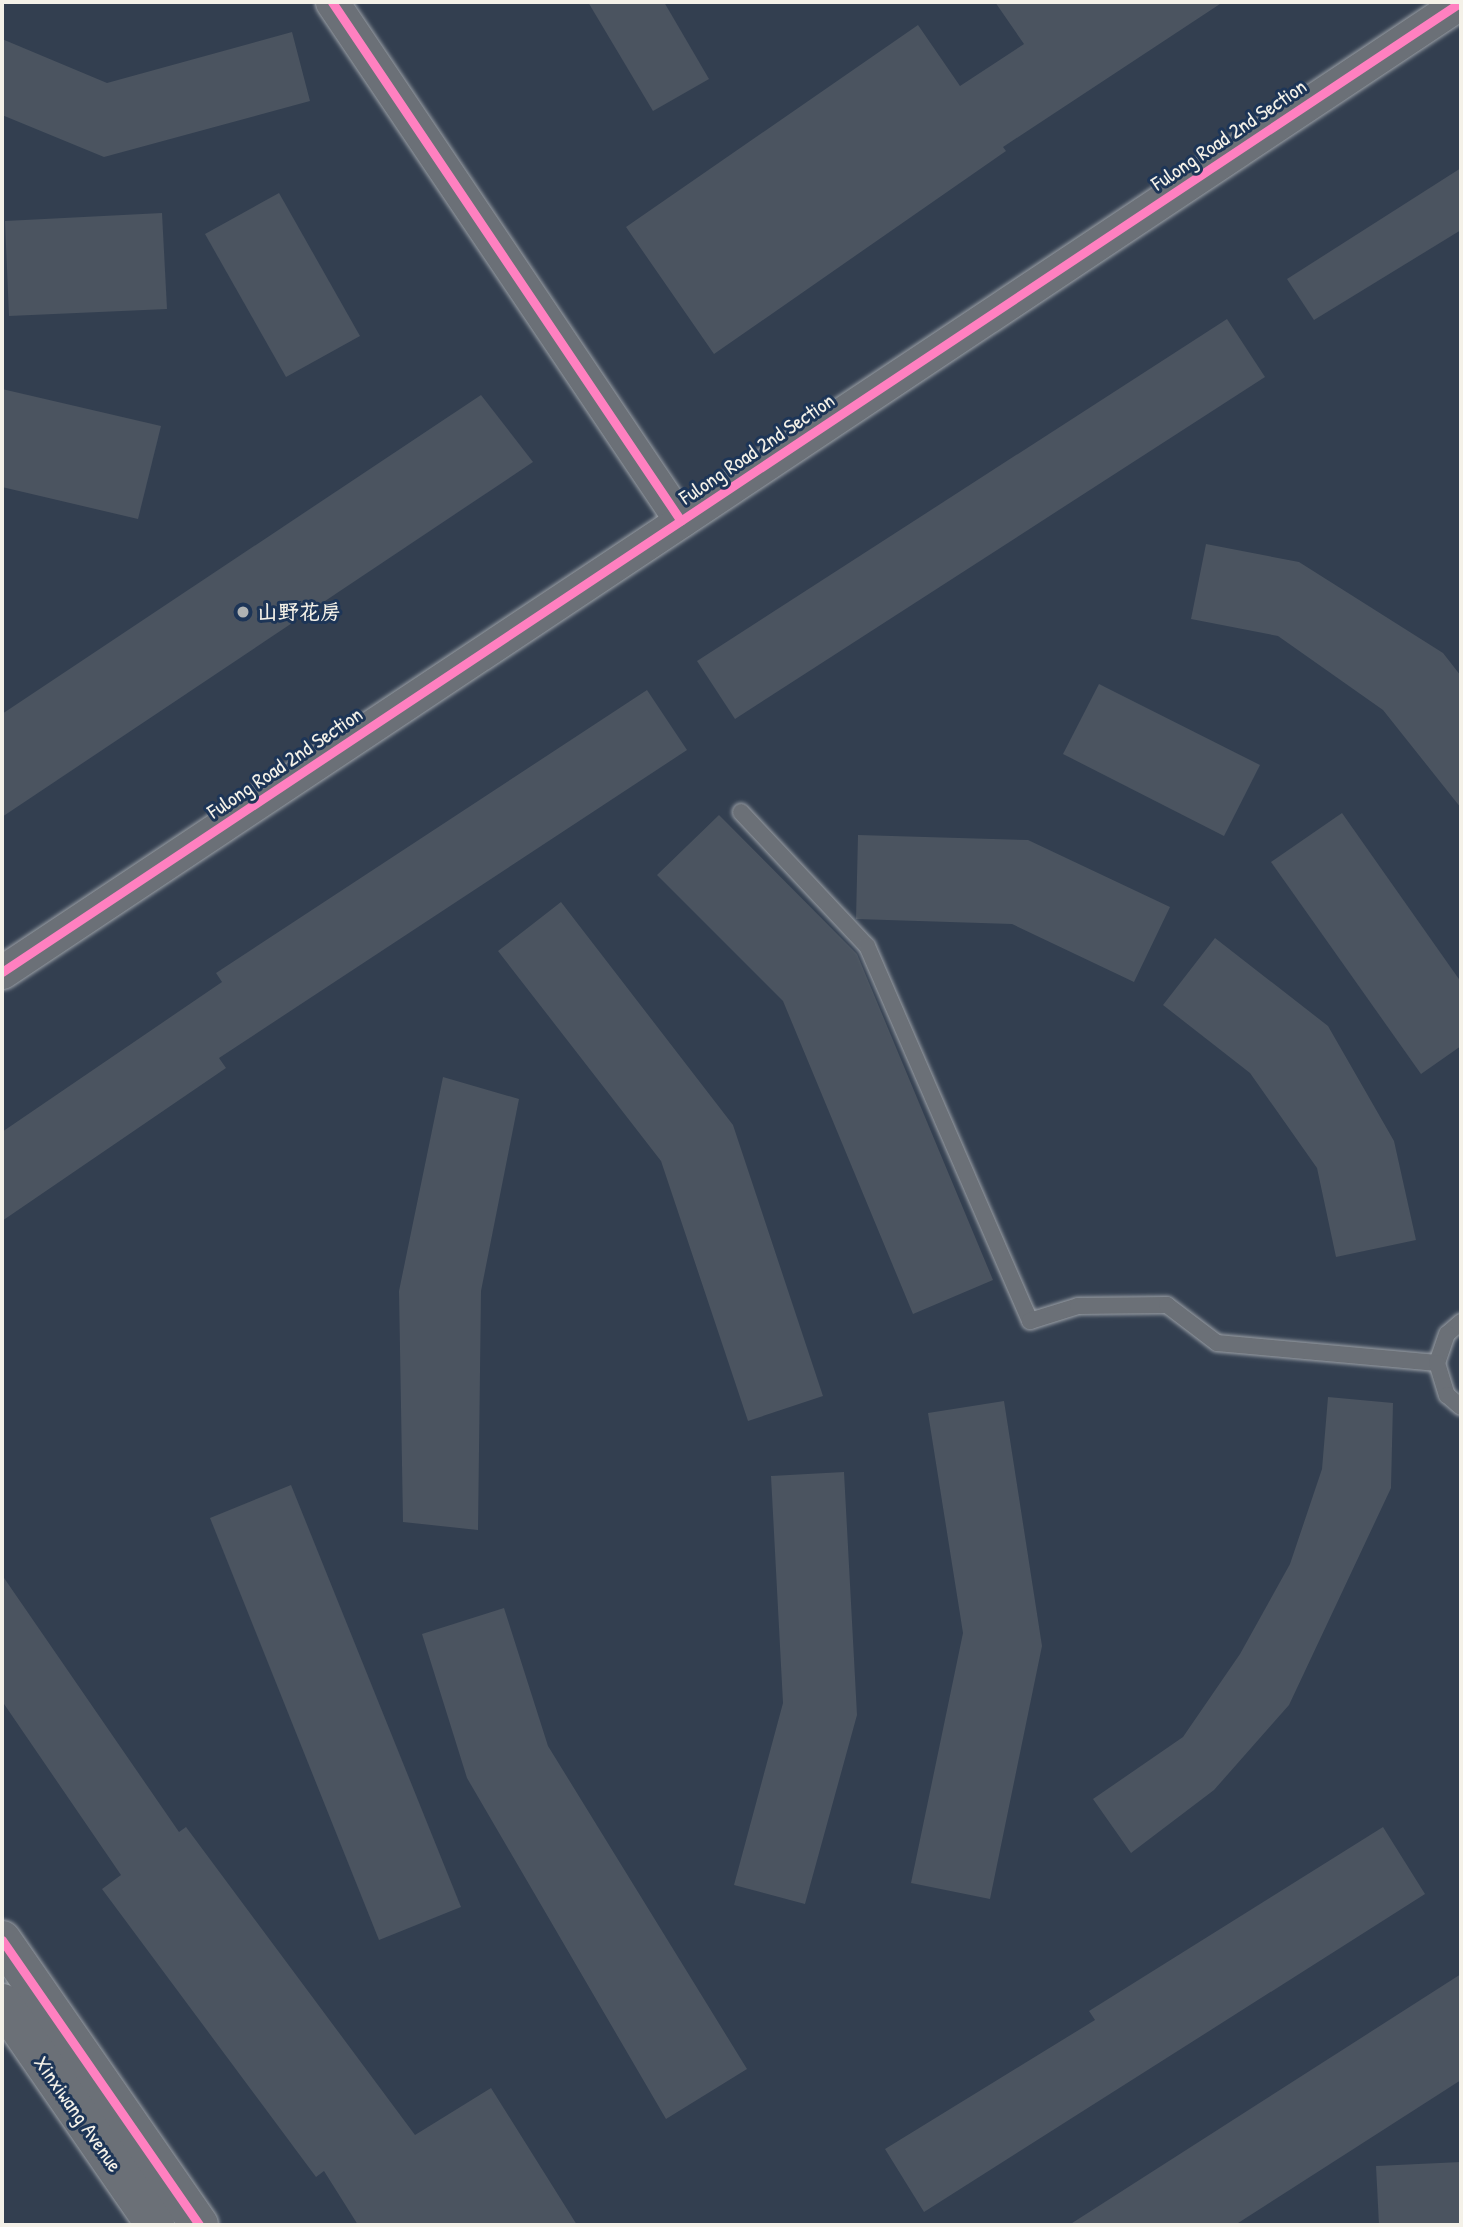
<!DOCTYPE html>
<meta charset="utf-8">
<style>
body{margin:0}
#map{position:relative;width:1463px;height:2227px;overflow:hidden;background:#333f50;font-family:"Patrick Hand","LXGW WenKai TC",sans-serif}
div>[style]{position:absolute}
.building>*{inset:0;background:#4b5460}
.roads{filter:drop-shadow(0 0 2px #9ba0a6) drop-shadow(0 0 2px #9ba0a6)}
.service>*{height:16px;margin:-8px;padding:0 8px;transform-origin:8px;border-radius:8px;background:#6b7077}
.minor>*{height:33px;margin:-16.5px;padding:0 16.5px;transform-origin:16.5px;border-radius:16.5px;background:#6b7077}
.tertiary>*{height:38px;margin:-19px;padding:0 19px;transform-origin:19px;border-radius:19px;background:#6b7077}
.cycleway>*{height:9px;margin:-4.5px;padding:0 4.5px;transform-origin:4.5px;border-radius:4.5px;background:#ff80c0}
.dots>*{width:19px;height:19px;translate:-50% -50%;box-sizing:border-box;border:4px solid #1d3557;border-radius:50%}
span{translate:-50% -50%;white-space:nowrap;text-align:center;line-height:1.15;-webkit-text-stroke:6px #1d3557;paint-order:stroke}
.street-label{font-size:21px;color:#f4f1e8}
.poi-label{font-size:21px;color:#f4f1e8;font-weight:700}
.left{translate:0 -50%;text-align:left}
.frame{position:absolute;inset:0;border:4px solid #f4f1e8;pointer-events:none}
</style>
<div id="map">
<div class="building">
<div style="clip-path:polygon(588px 2px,664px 2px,709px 79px,653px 111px)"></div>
<div style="clip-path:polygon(995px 2px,1223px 2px,1003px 147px,1006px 151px,714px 354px,626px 227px,918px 25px,960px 86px,1024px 44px)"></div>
<div style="clip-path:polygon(292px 32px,310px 101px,104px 157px,2px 115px,2px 39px,107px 83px)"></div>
<div style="clip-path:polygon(1461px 168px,1461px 230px,1314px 320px,1287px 279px)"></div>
<div style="clip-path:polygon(279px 193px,360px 336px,286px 377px,205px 234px)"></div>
<div style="clip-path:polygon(162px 213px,167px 309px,9px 316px,5px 221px)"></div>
<div style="clip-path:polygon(1227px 319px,1265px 377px,735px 719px,697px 661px)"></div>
<div style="clip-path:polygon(2px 389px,161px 426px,138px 519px,2px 487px)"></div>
<div style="clip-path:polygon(481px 395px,533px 462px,2px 817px,2px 714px)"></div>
<div style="clip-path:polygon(1206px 544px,1299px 562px,1443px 653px,1461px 676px,1461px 808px,1383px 710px,1278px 636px,1191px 619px)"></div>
<div style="clip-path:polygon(1099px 684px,1260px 765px,1224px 836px,1063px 754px)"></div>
<div style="clip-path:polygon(647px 690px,687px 750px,219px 1058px,226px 1068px,2px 1221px,2px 1132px,222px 982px,216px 973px)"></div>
<div style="clip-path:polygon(1342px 813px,1461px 982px,1461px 1046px,1421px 1074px,1271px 862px)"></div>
<div style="clip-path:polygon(719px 815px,857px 954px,993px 1280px,913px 1314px,783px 1001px,657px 875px)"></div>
<div style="clip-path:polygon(858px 835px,1028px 840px,1170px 907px,1134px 982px,1012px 924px,856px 919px)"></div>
<div style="clip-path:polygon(561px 902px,733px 1125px,823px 1396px,748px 1421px,661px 1161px,498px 951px)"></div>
<div style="clip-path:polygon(1215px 938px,1328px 1026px,1394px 1141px,1416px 1240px,1336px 1257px,1317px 1168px,1250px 1073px,1163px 1005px)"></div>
<div style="clip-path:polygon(443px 1077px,519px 1099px,481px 1291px,478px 1530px,403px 1522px,399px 1291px)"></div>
<div style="clip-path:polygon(1328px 1397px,1393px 1403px,1391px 1488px,1289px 1705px,1214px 1790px,1131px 1853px,1093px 1799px,1183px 1737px,1240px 1654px,1290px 1564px,1322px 1469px)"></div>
<div style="clip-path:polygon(1004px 1401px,1042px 1646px,990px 1899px,911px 1883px,963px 1633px,928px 1413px)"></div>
<div style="clip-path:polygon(844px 1472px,857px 1715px,805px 1904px,734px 1885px,783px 1703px,771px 1476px)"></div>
<div style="clip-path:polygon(291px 1485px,461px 1907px,379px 1940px,210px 1518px)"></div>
<div style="clip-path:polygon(2px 1575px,179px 1832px,186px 1827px,415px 2135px,491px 2088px,577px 2225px,358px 2225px,324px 2171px,316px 2177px,102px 1889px,121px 1875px,2px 1701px)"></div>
<div style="clip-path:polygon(504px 1608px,548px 1746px,747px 2069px,666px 2119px,467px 1778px,422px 1634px)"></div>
<div style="clip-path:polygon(1383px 1827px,1425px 1894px,924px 2212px,885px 2149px,1095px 2020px,1089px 2011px)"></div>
<div style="clip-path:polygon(1461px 1974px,1461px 2080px,1235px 2225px,1069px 2225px)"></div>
<div style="clip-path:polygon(1461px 2162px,1461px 2225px,1379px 2225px,1376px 2166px)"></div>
</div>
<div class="roads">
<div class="service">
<div style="left:741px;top:812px;width:184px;rotate:46.8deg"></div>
<div style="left:867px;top:946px;width:409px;rotate:66.5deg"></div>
<div style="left:1030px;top:1321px;width:50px;rotate:-17.4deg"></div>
<div style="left:1078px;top:1306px;width:89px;rotate:-0.6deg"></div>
<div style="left:1167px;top:1305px;width:63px;rotate:37.2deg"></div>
<div style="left:1217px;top:1343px;width:221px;rotate:5.2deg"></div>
<div style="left:1461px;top:1322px;width:18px;rotate:139deg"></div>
<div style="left:1447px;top:1334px;width:31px;rotate:109deg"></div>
<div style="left:1437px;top:1363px;width:34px;rotate:73deg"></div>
<div style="left:1447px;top:1395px;width:18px;rotate:41deg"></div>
</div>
<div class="minor">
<div style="left:332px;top:2px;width:625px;rotate:56.08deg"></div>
<div style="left:2px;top:972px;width:1752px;rotate:-33.62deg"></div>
</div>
<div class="tertiary">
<div style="left:2px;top:1940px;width:346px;rotate:55.3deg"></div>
<div style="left:2px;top:2003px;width:270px;rotate:55.4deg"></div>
</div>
</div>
<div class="cycleway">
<div style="left:332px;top:2px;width:625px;rotate:56.08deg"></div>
<div style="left:2px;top:972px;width:1752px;rotate:-33.62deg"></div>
<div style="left:2px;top:1940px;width:346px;rotate:55.3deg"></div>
</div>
<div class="dots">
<div style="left:243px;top:612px;background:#b0b3b3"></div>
</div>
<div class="street-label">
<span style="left:1229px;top:135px;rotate:-34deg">Fulong Road 2nd Section</span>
<span style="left:757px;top:449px;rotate:-34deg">Fulong Road 2nd Section</span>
<span style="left:285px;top:763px;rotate:-34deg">Fulong Road 2nd Section</span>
<span style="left:78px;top:2114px;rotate:55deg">Xinxiwang Avenue</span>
</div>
<div class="poi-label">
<span class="left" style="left:257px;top:612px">山野花房</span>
</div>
<div class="frame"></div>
</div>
